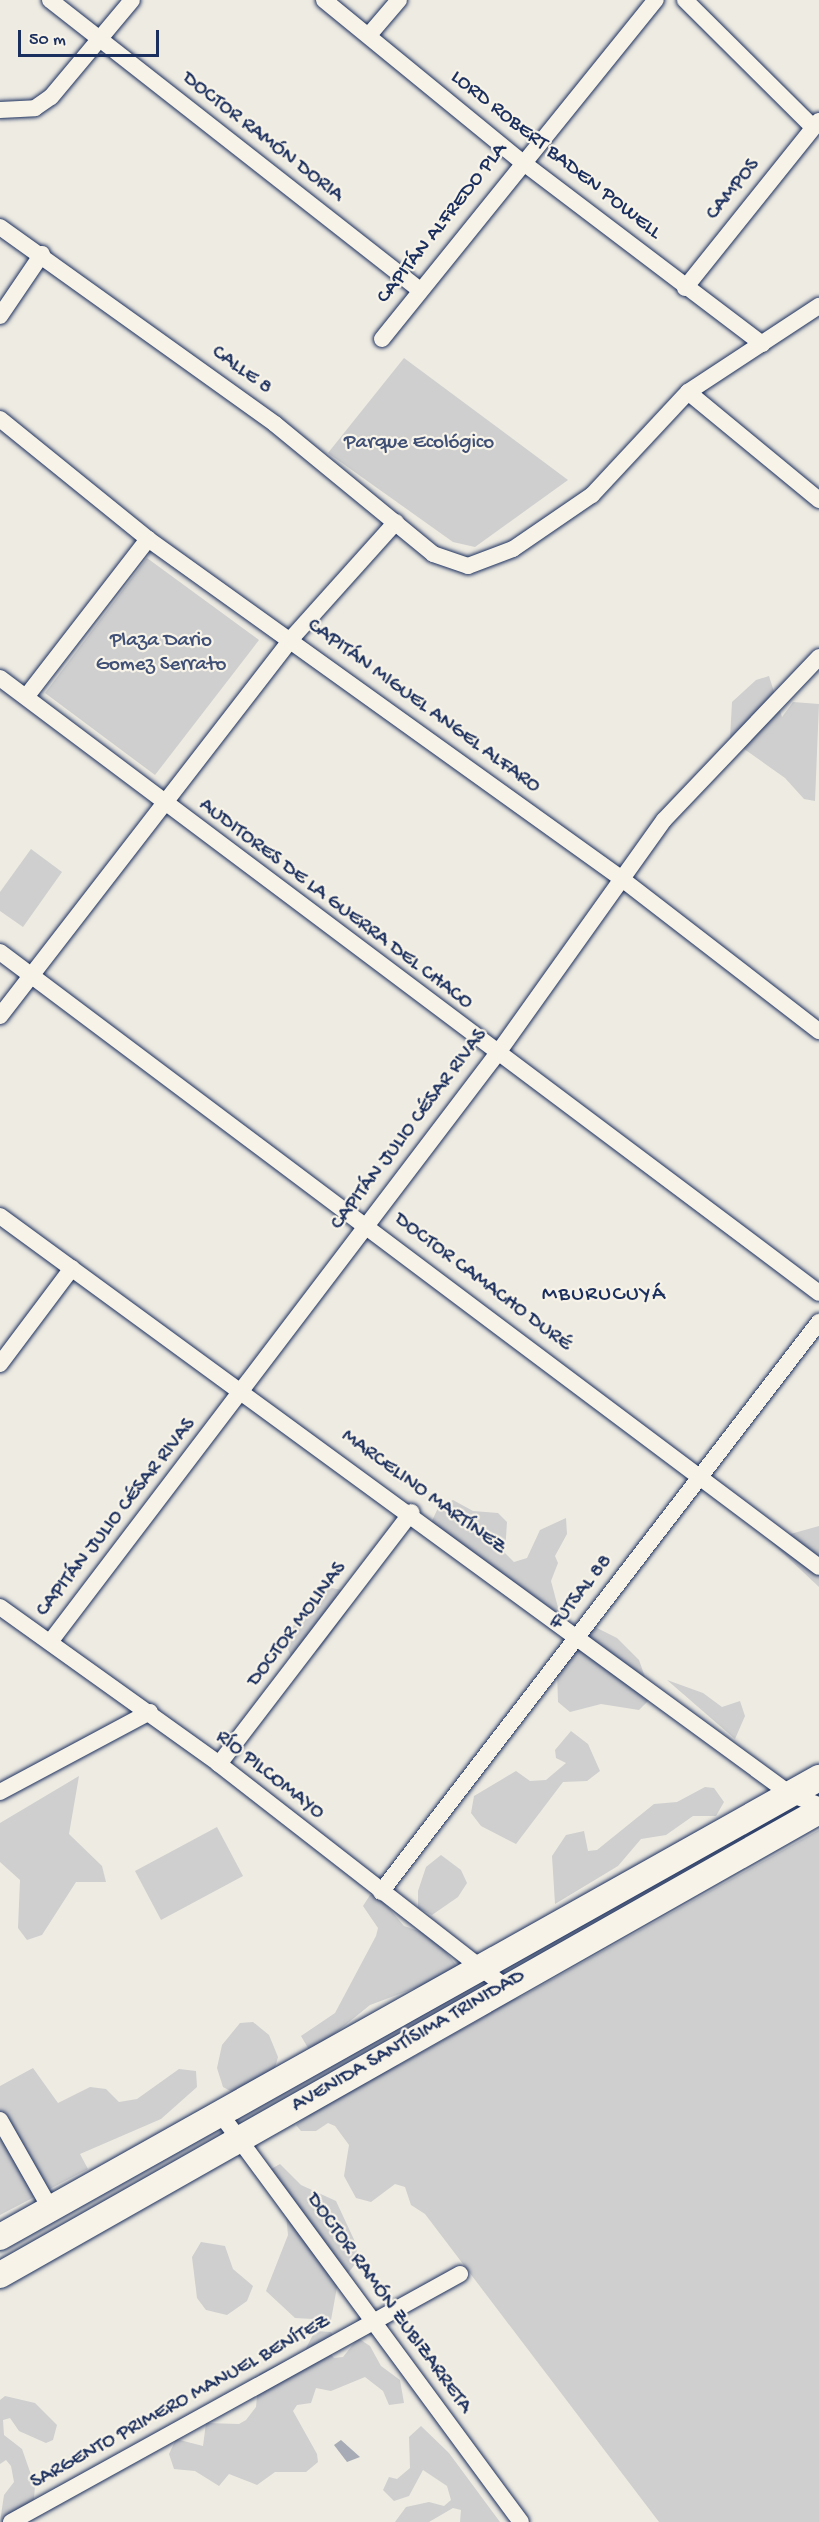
<!DOCTYPE html>
<meta charset="utf-8">
<style>
body{margin:0}
#map{position:relative;width:819px;height:2522px;overflow:hidden;background:#eeebe2;font-family:"Gochi Hand",sans-serif}
div>[style]{position:absolute}
.green>*{inset:0;background:#cfcfcf}
.water>*{inset:0;background:#a6abb5}
.roads{filter:drop-shadow(0 0 2px #1b2f5e) drop-shadow(0 0 2px #1b2f5e)}
.street>*{height:16px;margin:-8px;padding:0 8px;transform-origin:8px;border-radius:8px;background:#f7f3e8}
.primary>*{height:26px;margin:-13px;padding:0 13px;transform-origin:13px;border-radius:13px;background:#f7f3e8}
span{translate:-50% -50%;white-space:nowrap;text-align:center;line-height:1.15;-webkit-text-stroke:4.5px #f7f3e8;paint-order:stroke}
.street-label{font-size:21px;color:#1b2f5e}
.park-label{font-size:21px;color:#3f4f75}
.neighbourhood-label{font-size:22px;color:#1b2f5e;letter-spacing:1.5px}
.scale{position:absolute;left:18px;top:30px;width:141px;height:27px;box-sizing:border-box;border:3px solid #1b2f5e;border-top:0;padding-left:8px;font-size:18px;line-height:21px;white-space:nowrap;color:#1b2f5e;-webkit-text-stroke:4px #f7f3e8;paint-order:stroke}
</style>
<div id="map">
<div class="green">
<div style="clip-path:polygon(404px 358px,568px 480px,475px 547px,453px 542px,328px 453px)"></div>
<div style="clip-path:polygon(147px 558px,259px 640px,155px 775px,45px 693px)"></div>
<div style="clip-path:polygon(769px 676px,782px 717px,793px 702px,819px 704px,815px 801px,804px 799px,785px 778px,730px 739px,732px 702px,756px 680px)"></div>
<div style="clip-path:polygon(31px 849px,62px 872px,23px 927px,0 911px,0 892px)"></div>
<div style="clip-path:polygon(453px 1500px,473px 1511px,498px 1513px,507px 1522px,505px 1553px,514px 1562px,527px 1558px,540px 1530px,566px 1518px,567px 1534px,555px 1556px,558px 1563px,551px 1581px,560px 1615px,431px 1523px,438px 1508px)"></div>
<div style="clip-path:polygon(819px 1526px,819px 1587px,769px 1540px)"></div>
<div style="clip-path:polygon(327px 1587px,342px 1590px,350px 1603px,348px 1610px,320px 1649px,294px 1664px,288px 1649px,293px 1626px)"></div>
<div style="clip-path:polygon(589px 1624px,617px 1638px,639px 1660px,652px 1697px,639px 1710px,601px 1704px,570px 1712px,558px 1702px,557px 1672px)"></div>
<div style="clip-path:polygon(667px 1680px,703px 1693px,722px 1707px,740px 1701px,745px 1716px,735px 1739px)"></div>
<div style="clip-path:polygon(571px 1731px,588px 1744px,600px 1771px,587px 1781px,563px 1782px,516px 1844px,481px 1826px,471px 1813px,474px 1796px,516px 1771px,530px 1781px,546px 1780px,566px 1763px,556px 1758px,555px 1750px)"></div>
<div style="clip-path:polygon(79px 1776px,69px 1834px,102px 1866px,106px 1882px,76px 1882px,42px 1935px,27px 1940px,18px 1928px,20px 1880px,0 1862px,0 1823px)"></div>
<div style="clip-path:polygon(705px 1787px,714px 1788px,724px 1802px,716px 1816px,693px 1816px,666px 1835px,641px 1839px,618px 1866px,555px 1904px,552px 1856px,566px 1835px,584px 1831px,588px 1851px,597px 1850px,654px 1804px,677px 1802px)"></div>
<div style="clip-path:polygon(797px 1803px,799px 1807px,238px 2118px)"></div>
<div style="clip-path:polygon(217px 1827px,243px 1876px,161px 1920px,135px 1871px)"></div>
<div style="clip-path:polygon(819px 1830px,819px 2522px,659px 2522px,425px 2214px,411px 2205px,405px 2187px,395px 2184px,371px 2202px,356px 2198px,344px 2176px,349px 2145px,335px 2126px,328px 2123px,316px 2131px,301px 2131px,296px 2125px,344px 2087px,369px 2082px,388px 2065px,399px 2065px,484px 2017px,494px 2006px,521px 1997px)"></div>
<div style="clip-path:polygon(441px 1855px,461px 1870px,467px 1883px,458px 1897px,432px 1915px,418px 1908px,418px 1891px,426px 1867px)"></div>
<div style="clip-path:polygon(370px 1895px,378px 1895px,404px 1926px,433px 1936px,461px 1971px,370px 2005px,317px 2048px,308px 2048px,301px 2036px,335px 2013px,376px 1936px,378px 1928px,363px 1906px)"></div>
<div style="clip-path:polygon(253px 2022px,269px 2035px,278px 2057px,273px 2075px,249px 2101px,223px 2087px,217px 2068px,222px 2045px,240px 2023px)"></div>
<div style="clip-path:polygon(33px 2068px,58px 2103px,90px 2087px,106px 2089px,119px 2102px,137px 2099px,179px 2069px,196px 2071px,197px 2087px,161px 2119px,80px 2154px,88px 2169px,0 2215px,0 2086px)"></div>
<div style="clip-path:polygon(280px 2164px,301px 2185px,336px 2201px,357px 2246px,356px 2263px,337px 2287px,331px 2320px,295px 2318px,266px 2291px,288px 2235px,286px 2215px,266px 2188px,266px 2172px)"></div>
<div style="clip-path:polygon(201px 2242px,225px 2246px,233px 2269px,253px 2286px,247px 2301px,227px 2315px,206px 2310px,197px 2298px,192px 2257px)"></div>
<div style="clip-path:polygon(315px 2331px,331px 2332px,335px 2339px,329px 2352px,334px 2358px,343px 2357px,358px 2338px,370px 2346px,381px 2366px,400px 2380px,404px 2403px,389px 2405px,383px 2391px,365px 2377px,331px 2391px,316px 2388px,311px 2403px,297px 2405px,293px 2411px,317px 2454px,318px 2462px,306px 2472px,275px 2472px,257px 2485px,229px 2474px,219px 2486px,195px 2471px,174px 2469px,169px 2454px,176px 2439px,203px 2446px,206px 2423px,239px 2424px,246px 2420px,256px 2407px,259px 2374px,304px 2352px)"></div>
<div style="clip-path:polygon(5px 2396px,35px 2403px,57px 2425px,53px 2440px,46px 2443px,19px 2431px,10px 2418px,3px 2420px,4px 2435px,22px 2449px,35px 2486px,33px 2510px,25px 2522px,0 2522px,4px 2495px,14px 2482px,11px 2466px,6px 2460px,0 2464px,0 2400px)"></div>
<div style="clip-path:polygon(421px 2426px,449px 2453px,500px 2522px,460px 2522px,461px 2510px,453px 2508px,429px 2522px,395px 2522px,406px 2507px,429px 2502px,444px 2506px,451px 2500px,447px 2486px,423px 2470px,409px 2496px,394px 2501px,383px 2490px,389px 2477px,397px 2479px,410px 2468px,409px 2437px)"></div>
</div>
<div class="water">
<div style="clip-path:polygon(341px 2440px,360px 2457px,347px 2462px,334px 2445px)"></div>
</div>
<div class="roads">
<div class="street">
<div style="left:50px;top:0;width:469px;rotate:38.1deg"></div>
<div style="left:324px;top:0;width:254px;rotate:39.3deg"></div>
<div style="left:521px;top:161px;width:303px;rotate:37.2deg"></div>
<div style="left:685px;top:0;width:180px;rotate:44.8deg"></div>
<div style="left:369px;top:35px;width:46px;rotate:-49.4deg"></div>
<div style="left:0;top:110px;width:35px;rotate:-3deg"></div>
<div style="left:35px;top:108px;width:19px;rotate:-35deg"></div>
<div style="left:51px;top:97px;width:126px;rotate:-50.1deg"></div>
<div style="left:0;top:227px;width:338px;rotate:35.6deg"></div>
<div style="left:275px;top:424px;width:205px;rotate:39.4deg"></div>
<div style="left:433px;top:554px;width:37px;rotate:19deg"></div>
<div style="left:468px;top:566px;width:48px;rotate:-20.7deg"></div>
<div style="left:513px;top:549px;width:96px;rotate:-34.4deg"></div>
<div style="left:592px;top:495px;width:141px;rotate:-47deg"></div>
<div style="left:688px;top:392px;width:157px;rotate:-33.3deg"></div>
<div style="left:685px;top:288px;width:214px;rotate:-51.3deg"></div>
<div style="left:0;top:316px;width:75px;rotate:-55.9deg"></div>
<div style="left:382px;top:339px;width:436px;rotate:-51.1deg"></div>
<div style="left:688px;top:392px;width:170px;rotate:39.5deg"></div>
<div style="left:0;top:419px;width:191px;rotate:39deg"></div>
<div style="left:148px;top:539px;width:583px;rotate:35.65deg"></div>
<div style="left:622px;top:879px;width:249px;rotate:37.7deg"></div>
<div style="left:0;top:678px;width:1024px;rotate:36.9deg"></div>
<div style="left:26px;top:697px;width:200px;rotate:-52.3deg"></div>
<div style="left:0;top:952px;width:1024px;rotate:36.9deg"></div>
<div style="left:0;top:1016px;width:476px;rotate:-52.3deg"></div>
<div style="left:291px;top:639px;width:157px;rotate:-48.1deg"></div>
<div style="left:0;top:1216px;width:979px;rotate:36.19deg"></div>
<div style="left:790px;top:1794px;width:31px;rotate:21deg"></div>
<div style="left:0;top:1364px;width:120px;rotate:-53.1deg"></div>
<div style="left:0;top:1607px;width:269px;rotate:35.6deg"></div>
<div style="left:219px;top:1764px;width:363px;rotate:37.9deg"></div>
<div style="left:50px;top:1642px;width:739px;rotate:-52.76deg"></div>
<div style="left:497px;top:1054px;width:287px;rotate:-54.5deg"></div>
<div style="left:664px;top:820px;width:225px;rotate:-46.4deg"></div>
<div style="left:219px;top:1764px;width:317px;rotate:-52.6deg"></div>
<div style="left:0;top:1792px;width:170px;rotate:-28.1deg"></div>
<div style="left:381px;top:1892px;width:719px;rotate:-52.46deg"></div>
<div style="left:219px;top:2112px;width:509px;rotate:53.63deg"></div>
<div style="left:0;top:2120px;width:101px;rotate:60.4deg"></div>
<div style="left:11px;top:2522px;width:513px;rotate:-28.91deg"></div>
</div>
<div class="primary">
<div style="left:0;top:2237px;width:939px;rotate:-29.27deg"></div>
<div style="left:0;top:2275px;width:941px;rotate:-29.53deg"></div>
</div>
</div>
<div class="street-label">
<span style="left:262px;top:138px;rotate:38deg">DOCTOR RAMÓN DORIA</span>
<span style="left:555px;top:156px;rotate:38deg">LORD ROBERT BADEN POWELL</span>
<span style="left:734px;top:190px;rotate:-51deg">CAMPOS</span>
<span style="left:443px;top:224px;rotate:-52deg">CAPITÁN ALFREDO PLA</span>
<span style="left:241px;top:371px;rotate:36deg">CALLE 8</span>
<span style="left:423px;top:707px;rotate:36deg">CAPITÁN MIGUEL ANGEL ALFARO</span>
<span style="left:335px;top:905px;rotate:37deg">AUDITORES DE LA GUERRA DEL CHACO</span>
<span style="left:410px;top:1130px;rotate:-53deg">CAPITÁN JULIO CÉSAR RIVAS</span>
<span style="left:482px;top:1283px;rotate:37deg">DOCTOR CAMACHO DURÉ</span>
<span style="left:423px;top:1493px;rotate:36deg">MARCELINO MARTÍNEZ</span>
<span style="left:117px;top:1518px;rotate:-52deg">CAPITÁN JULIO CÉSAR RIVAS</span>
<span style="left:582px;top:1593px;rotate:-52deg">FUTSAL 88</span>
<span style="left:298px;top:1625px;rotate:-53deg">DOCTOR MOLINAS</span>
<span style="left:269px;top:1776px;rotate:38deg">RÍO PILCOMAYO</span>
<span style="left:409px;top:2042px;rotate:-30deg">AVENIDA SANTÍSIMA TRINIDAD</span>
<span style="left:388px;top:2304px;rotate:54deg">DOCTOR RAMÓN ZUBIZARRETA</span>
<span style="left:181px;top:2403px;rotate:-29deg">SARGENTO PRIMERO MANUEL BENÍTEZ</span>
</div>
<div class="park-label">
<span style="left:419px;top:444px">Parque Ecológico</span>
<span style="left:161px;top:654px">Plaza Dario<br>Gomez Serrato</span>
</div>
<div class="neighbourhood-label">
<span style="left:604px;top:1296px">MBURUCUYÁ</span>
</div>
<div class="scale">50 m</div>
</div>
